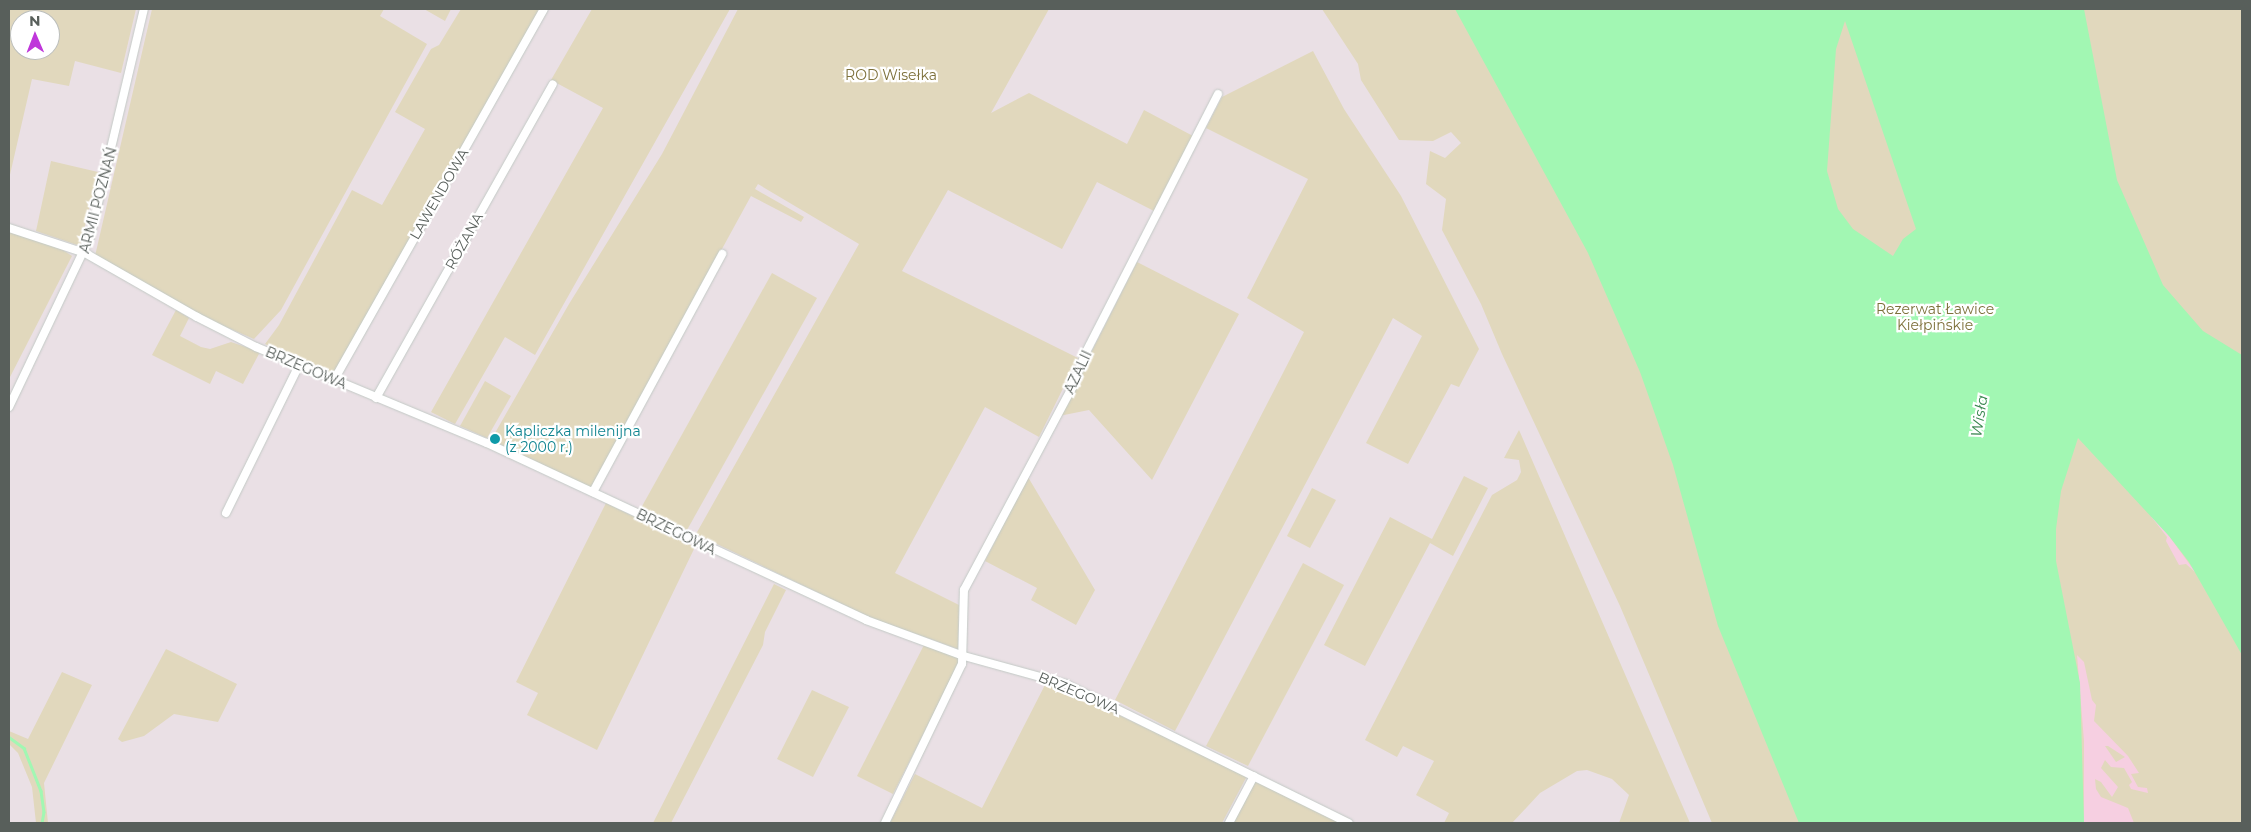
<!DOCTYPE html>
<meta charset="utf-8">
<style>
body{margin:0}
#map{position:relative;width:2251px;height:832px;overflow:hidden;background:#eae0e5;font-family:Montserrat,sans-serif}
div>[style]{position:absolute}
.green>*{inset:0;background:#e1d8bd}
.sand>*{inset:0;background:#f6cfe1}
.water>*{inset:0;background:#a2f7b3}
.stream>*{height:2.5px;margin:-1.25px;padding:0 1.25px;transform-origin:1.25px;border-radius:1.25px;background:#a2f7b3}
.roads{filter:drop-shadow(0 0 1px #c3cac6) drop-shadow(0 0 1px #c3cac6)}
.minor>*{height:8px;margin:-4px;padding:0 4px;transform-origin:4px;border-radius:4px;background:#fff}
.dots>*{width:14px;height:14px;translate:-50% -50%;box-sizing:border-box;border:2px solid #fff;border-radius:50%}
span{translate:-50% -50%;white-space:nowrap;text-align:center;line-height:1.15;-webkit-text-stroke:4.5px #fff;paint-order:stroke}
.park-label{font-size:14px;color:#7d703a}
.street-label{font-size:14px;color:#585f5b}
.culture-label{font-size:14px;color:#0d838f}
.left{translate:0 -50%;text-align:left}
.water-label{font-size:15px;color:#38854d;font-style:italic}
.frame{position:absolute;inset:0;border:10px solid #585f5b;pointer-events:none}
.north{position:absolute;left:10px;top:10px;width:50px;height:50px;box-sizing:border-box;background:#fff;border:1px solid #bcbfbd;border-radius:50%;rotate:359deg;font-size:14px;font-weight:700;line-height:20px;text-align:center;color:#585f5b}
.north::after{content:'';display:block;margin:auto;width:18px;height:22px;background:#bf36da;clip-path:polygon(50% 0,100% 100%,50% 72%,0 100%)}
</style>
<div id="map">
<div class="green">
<div style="clip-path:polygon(evenodd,9px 9px,136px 9px,121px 73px,75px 61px,69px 86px,32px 79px,9px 179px,9px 9px,20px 20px,50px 20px,50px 50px,20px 50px,20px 20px)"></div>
<div style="clip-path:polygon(152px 9px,384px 9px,380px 16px,427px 44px,281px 310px,254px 339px,205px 318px,95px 256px)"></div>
<div style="clip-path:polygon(424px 9px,451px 9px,445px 21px)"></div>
<div style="clip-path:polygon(461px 9px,540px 9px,333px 374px,265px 344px,279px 325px,352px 190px,382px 205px,425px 129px,395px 112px,431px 49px,439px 45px)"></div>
<div style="clip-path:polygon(592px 9px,730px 9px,535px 355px,505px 337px,455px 424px,431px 412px,603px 108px,551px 80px)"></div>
<div style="clip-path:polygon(738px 9px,1049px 9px,991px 113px,1029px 93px,1127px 144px,1144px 110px,1193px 136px,1154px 211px,1097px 182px,1062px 249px,948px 190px,902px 271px,1078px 358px,1039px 437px,985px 407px,895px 573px,959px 605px,958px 649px,869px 617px,696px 534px,859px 244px,758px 184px,755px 189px,804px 217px,801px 222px,751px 196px,591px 488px,491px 440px,569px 304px,662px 154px)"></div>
<div style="clip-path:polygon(1322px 9px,2242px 9px,2242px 823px,1712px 823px,1620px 606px,1502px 354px,1481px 304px,1442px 230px,1446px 199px,1426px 184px,1430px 151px,1445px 158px,1461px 143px,1451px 132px,1433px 141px,1399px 140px,1361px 80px,1358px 64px)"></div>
<div style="clip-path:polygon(1313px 51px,1344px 109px,1401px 196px,1479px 349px,1459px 387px,1451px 384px,1408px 464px,1366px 443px,1422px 336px,1393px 318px,1175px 731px,1115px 700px,1304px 332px,1247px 298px,1308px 179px,1206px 128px,1222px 97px)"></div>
<div style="clip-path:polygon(51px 161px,98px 172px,80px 246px,36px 231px)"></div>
<div style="clip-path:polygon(9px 232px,60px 248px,72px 256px,9px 379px)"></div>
<div style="clip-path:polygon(1137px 262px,1239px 314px,1152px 480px,1089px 410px,1059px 416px)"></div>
<div style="clip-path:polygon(772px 273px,817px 298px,687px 530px,641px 508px)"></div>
<div style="clip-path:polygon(176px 310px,189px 318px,180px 336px,201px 347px,210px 349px,231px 342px,260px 352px,243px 384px,216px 371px,210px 384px,152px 355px)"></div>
<div style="clip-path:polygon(485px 381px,511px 396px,487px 438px,460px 426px)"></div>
<div style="clip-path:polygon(1519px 430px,1641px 711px,1690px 823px,1619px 823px,1629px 795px,1612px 779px,1587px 770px,1577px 771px,1540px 793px,1512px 823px,1444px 823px,1449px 813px,1416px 795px,1434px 761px,1403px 746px,1397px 757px,1365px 740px,1492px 495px,1517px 480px,1521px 472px,1519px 460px,1504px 458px)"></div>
<div style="clip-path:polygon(1464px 476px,1488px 488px,1453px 556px,1430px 543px,1365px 666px,1324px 645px,1390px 517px,1432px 539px)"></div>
<div style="clip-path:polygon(1028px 477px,1095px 590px,1076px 625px,1031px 600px,1037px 588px,985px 561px)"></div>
<div style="clip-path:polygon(1312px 488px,1336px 500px,1310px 548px,1287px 536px)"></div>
<div style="clip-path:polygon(606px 503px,695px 547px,597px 750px,527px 715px,538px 693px,516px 682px)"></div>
<div style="clip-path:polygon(1303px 563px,1344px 585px,1248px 766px,1206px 746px)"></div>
<div style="clip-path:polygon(774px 584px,786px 590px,765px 632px,763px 645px,671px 823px,653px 823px)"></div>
<div style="clip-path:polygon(924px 645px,958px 657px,959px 663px,893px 794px,857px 776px)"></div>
<div style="clip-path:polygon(166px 649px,237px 684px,218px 722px,174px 714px,144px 736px,122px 742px,118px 739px)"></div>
<div style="clip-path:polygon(62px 672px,92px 685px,44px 783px,48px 823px,36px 823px,32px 787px,18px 753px,9px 744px,9px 731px,28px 739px)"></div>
<div style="clip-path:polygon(1047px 681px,1247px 776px,1222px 823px,890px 823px,915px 774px,982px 808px)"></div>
<div style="clip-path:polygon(812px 690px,849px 707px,813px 777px,777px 759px)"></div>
<div style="clip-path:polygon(1256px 780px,1342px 823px,1233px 823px)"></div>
</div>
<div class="sand">
<div style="clip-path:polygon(2146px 510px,2169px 536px,2196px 573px,2186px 564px,2179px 565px,2166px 541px,2167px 537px)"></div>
<div style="clip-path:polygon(evenodd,2077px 655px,2084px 662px,2092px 700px,2096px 705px,2094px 721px,2128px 756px,2139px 773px,2131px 774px,2138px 787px,2147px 788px,2148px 793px,2131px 789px,2129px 785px,2132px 782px,2124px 768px,2111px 767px,2105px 760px,2101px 768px,2118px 787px,2112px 797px,2101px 782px,2095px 779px,2096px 789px,2101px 797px,2128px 808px,2134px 823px,2084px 823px,2084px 741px,2077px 655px,2105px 746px,2108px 746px,2125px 757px,2116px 762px,2105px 746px)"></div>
</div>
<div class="water">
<div style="clip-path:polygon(evenodd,1455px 9px,2084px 9px,2117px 180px,2163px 285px,2203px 331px,2242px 355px,2242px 655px,2189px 562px,2169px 536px,2078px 438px,2061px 491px,2056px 529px,2056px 561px,2080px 683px,2084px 823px,1799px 823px,1718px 626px,1673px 465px,1640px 372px,1588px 253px,1455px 9px,1845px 21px,1916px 229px,1903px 239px,1893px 256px,1853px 229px,1838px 209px,1827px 171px,1836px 49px,1845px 21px)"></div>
</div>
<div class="stream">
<div style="left:9px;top:737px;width:19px;rotate:36deg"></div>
<div style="left:24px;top:748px;width:46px;rotate:68.4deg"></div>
<div style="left:41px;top:791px;width:21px;rotate:82deg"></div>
<div style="left:44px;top:812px;width:11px;rotate:100deg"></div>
</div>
<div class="roads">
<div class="minor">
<div style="left:9px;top:228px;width:80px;rotate:18.2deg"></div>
<div style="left:85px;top:253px;width:129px;rotate:29.7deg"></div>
<div style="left:197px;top:317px;width:66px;rotate:27deg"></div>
<div style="left:256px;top:347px;width:250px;rotate:22.6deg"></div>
<div style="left:487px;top:443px;width:418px;rotate:25deg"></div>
<div style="left:866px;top:620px;width:104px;rotate:20.2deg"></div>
<div style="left:964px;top:656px;width:106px;rotate:15.4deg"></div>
<div style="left:1066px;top:684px;width:315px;rotate:26.2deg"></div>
<div style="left:334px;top:380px;width:426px;rotate:-60.5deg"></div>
<div style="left:376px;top:398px;width:360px;rotate:-60.6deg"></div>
<div style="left:9px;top:407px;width:188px;rotate:-64.5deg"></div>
<div style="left:90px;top:237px;width:234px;rotate:-76.7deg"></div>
<div style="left:593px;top:492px;width:271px;rotate:-61.5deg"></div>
<div style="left:226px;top:513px;width:165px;rotate:-63.7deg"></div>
<div style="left:885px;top:823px;width:177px;rotate:-64.2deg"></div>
<div style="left:962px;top:664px;width:74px;rotate:-88.5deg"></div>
<div style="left:964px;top:590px;width:229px;rotate:-61.9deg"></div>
<div style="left:1072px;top:388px;width:36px;rotate:-69deg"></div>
<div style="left:1085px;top:354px;width:292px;rotate:-62.9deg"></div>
<div style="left:1229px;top:823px;width:53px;rotate:-62deg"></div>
</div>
</div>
<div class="dots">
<div style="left:495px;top:439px;background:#0f9aa8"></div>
</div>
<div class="park-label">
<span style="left:891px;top:75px">ROD Wisełka</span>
<span style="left:1935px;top:317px">Rezerwat Ławice<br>Kiełpińskie</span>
</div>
<div class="street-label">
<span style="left:439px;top:194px;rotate:-60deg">LAWENDOWA</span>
<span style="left:98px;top:200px;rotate:-75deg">ARMII POZNAŃ</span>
<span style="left:464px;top:241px;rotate:-61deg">RÓŻANA</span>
<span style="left:306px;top:368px;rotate:23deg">BRZEGOWA</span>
<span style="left:1078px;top:372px;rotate:-65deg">AZALII</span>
<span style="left:676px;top:532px;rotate:26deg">BRZEGOWA</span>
<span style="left:1079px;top:693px;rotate:23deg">BRZEGOWA</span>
</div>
<div class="culture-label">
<span class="left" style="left:505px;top:439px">Kapliczka milenijna<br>(z 2000 r.)</span>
</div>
<div class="water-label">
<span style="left:1979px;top:416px;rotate:-81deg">Wisła</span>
</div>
<div class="frame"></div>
<div class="north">N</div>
</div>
